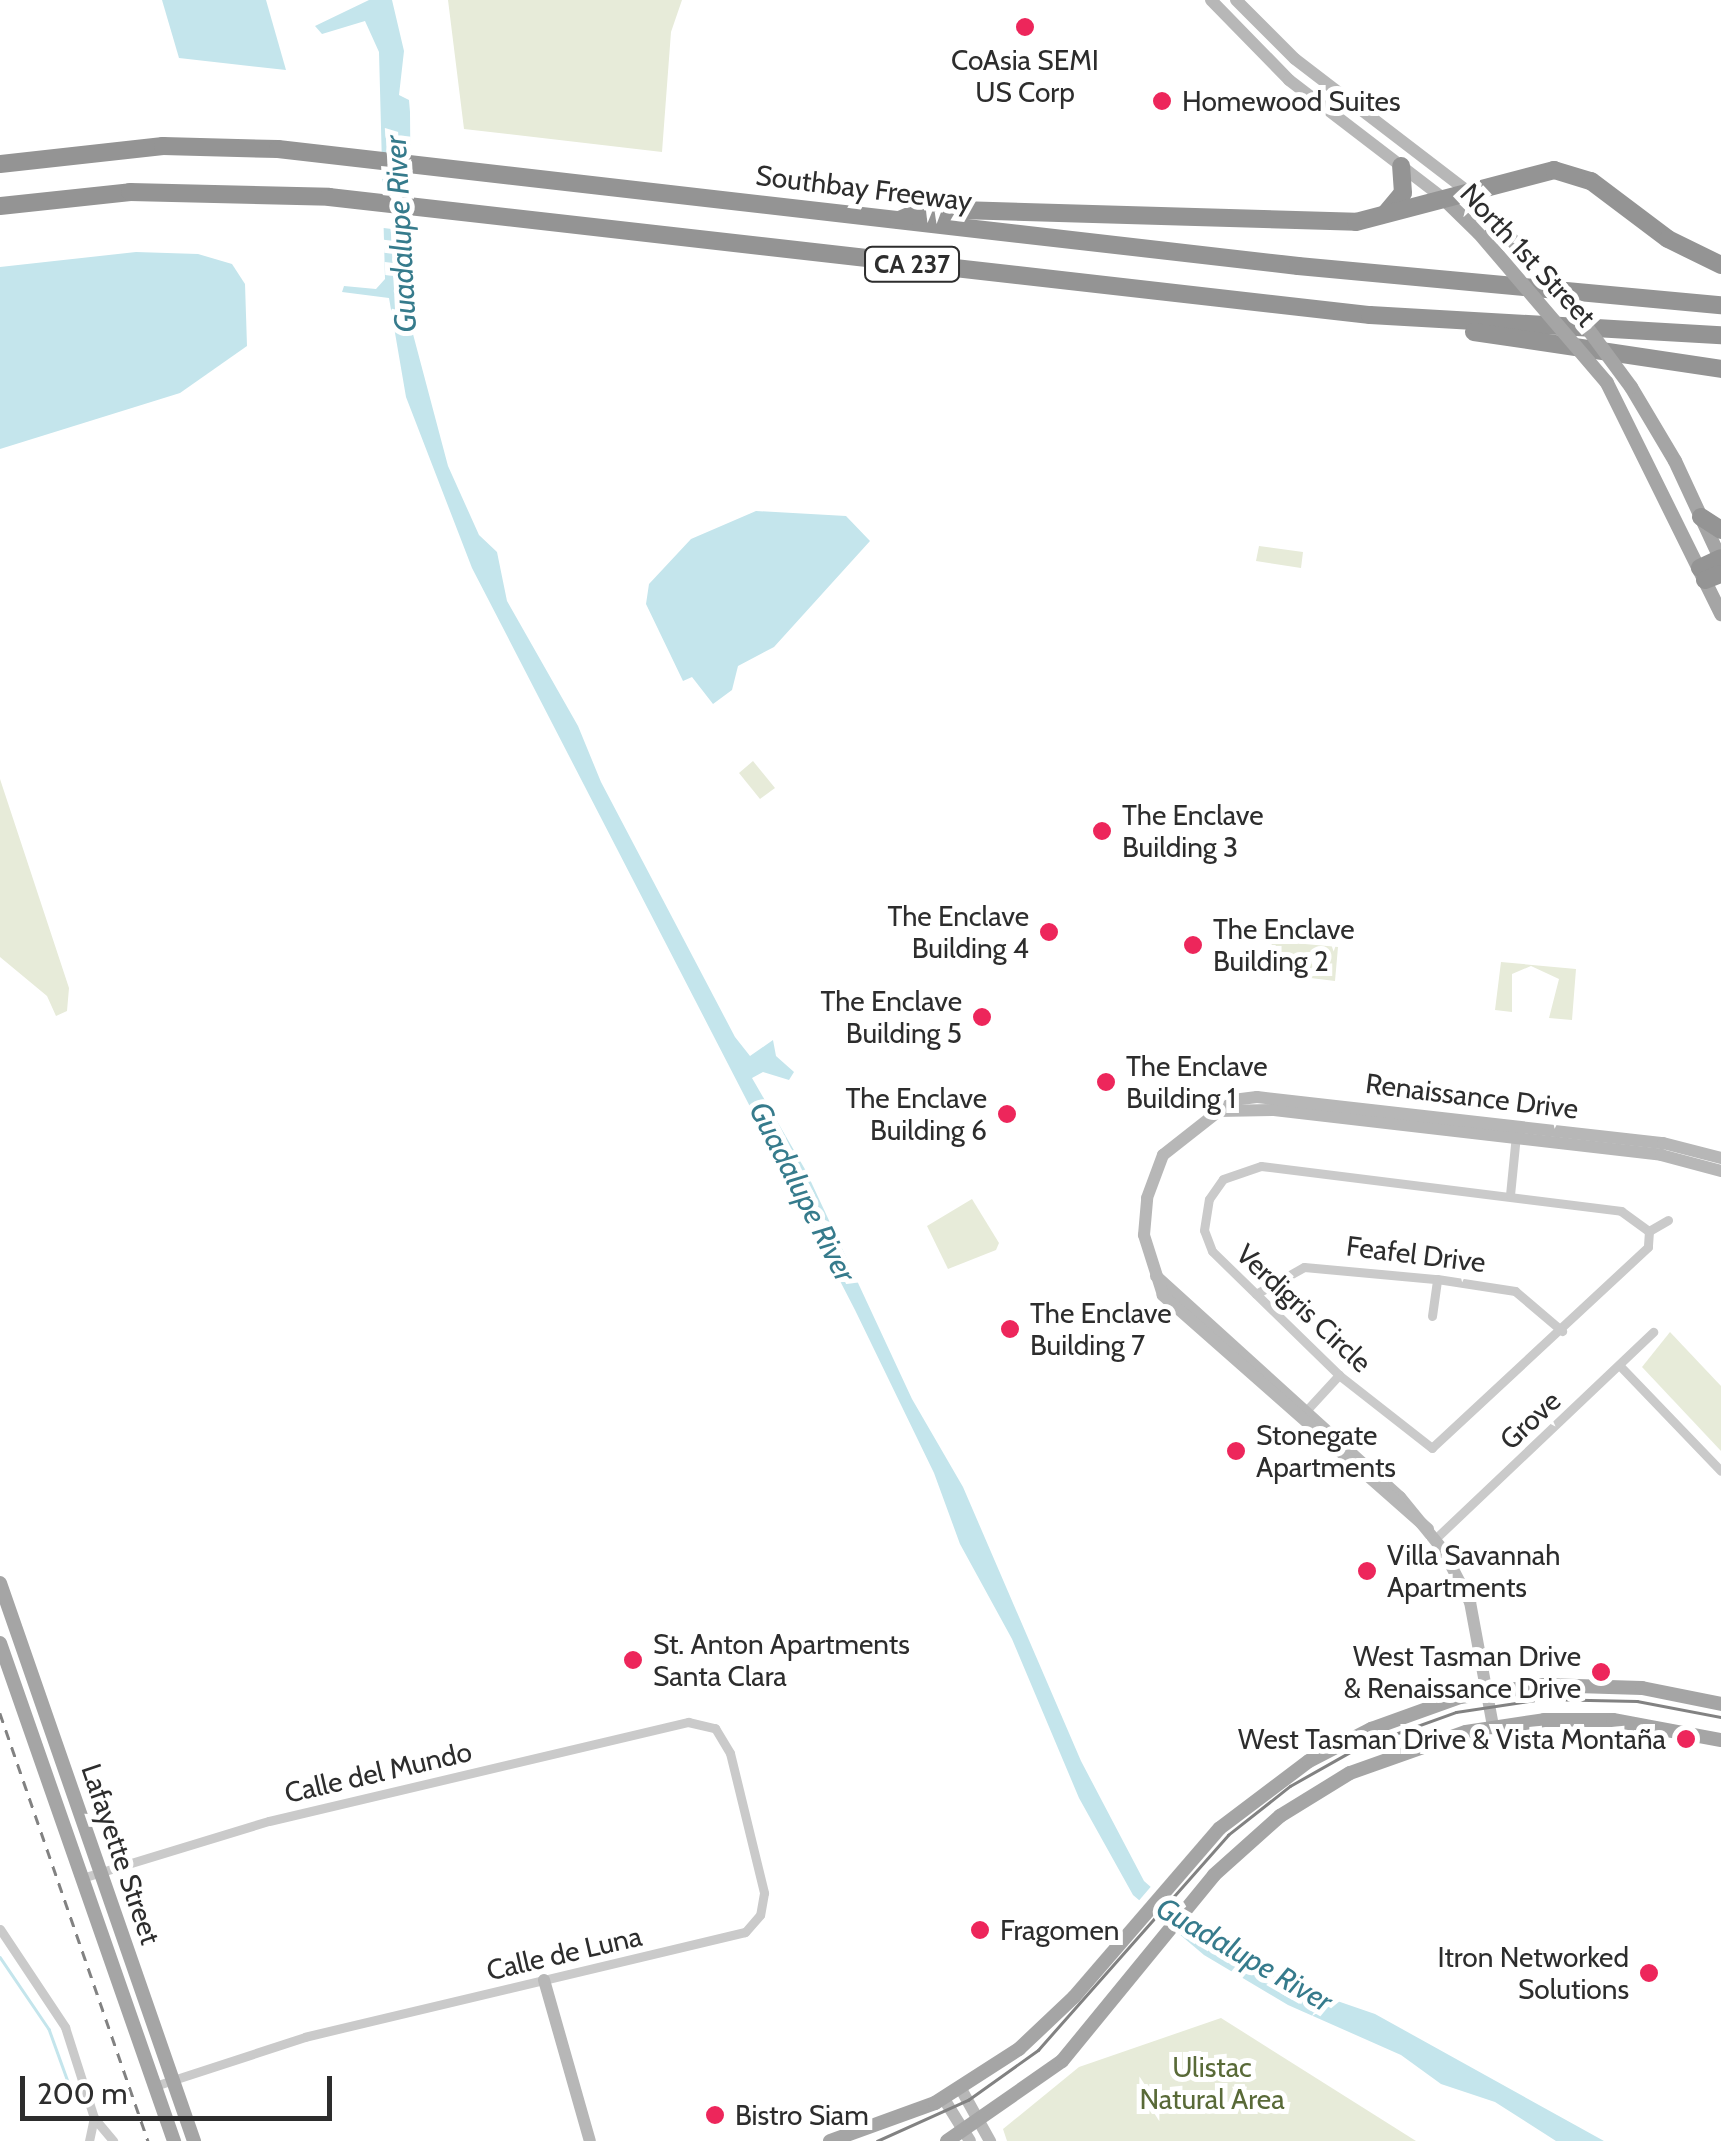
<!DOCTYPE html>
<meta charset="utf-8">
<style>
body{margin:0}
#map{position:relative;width:1721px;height:2141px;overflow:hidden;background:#fff;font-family:Cabin,sans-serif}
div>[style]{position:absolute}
.green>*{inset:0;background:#e7ebd9}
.water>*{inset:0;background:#c4e5ec}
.pier>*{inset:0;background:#fff}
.stream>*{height:2.5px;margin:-1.25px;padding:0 1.25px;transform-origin:1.25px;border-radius:1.25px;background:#c4e5ec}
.street>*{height:9px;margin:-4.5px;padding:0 4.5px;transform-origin:4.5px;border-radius:4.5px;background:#cacaca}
.secondary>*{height:12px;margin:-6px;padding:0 6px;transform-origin:6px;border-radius:6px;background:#b7b7b7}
.primary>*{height:14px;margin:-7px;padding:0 7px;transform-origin:7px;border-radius:7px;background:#a5a5a5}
.highway>*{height:18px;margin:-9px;padding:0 9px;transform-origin:9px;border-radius:9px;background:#949494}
.tram>*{height:2.5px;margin:-1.25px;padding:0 1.25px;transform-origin:1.25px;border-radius:1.25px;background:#828282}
.rail>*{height:2.5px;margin-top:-1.25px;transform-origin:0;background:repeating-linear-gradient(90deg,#828282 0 10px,transparent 0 18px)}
.primary-bridge>*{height:14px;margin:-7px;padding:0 7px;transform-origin:7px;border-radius:7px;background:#a5a5a5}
.dots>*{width:28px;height:28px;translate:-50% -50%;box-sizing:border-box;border:5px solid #fff;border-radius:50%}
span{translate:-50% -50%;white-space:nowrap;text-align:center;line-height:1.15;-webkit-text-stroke:10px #fff;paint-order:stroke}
.shield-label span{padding:2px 8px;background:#fff;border:2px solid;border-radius:8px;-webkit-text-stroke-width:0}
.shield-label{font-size:25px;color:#2d2d2d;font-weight:700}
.poi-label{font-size:28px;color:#2d2d2d}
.left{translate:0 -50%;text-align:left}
.right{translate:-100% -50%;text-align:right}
.street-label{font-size:28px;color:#2d2d2d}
.park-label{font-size:28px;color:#596a38}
.water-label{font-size:30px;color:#367b8c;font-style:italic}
.scale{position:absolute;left:20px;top:2076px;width:312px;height:45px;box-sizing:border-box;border:5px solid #2d2d2d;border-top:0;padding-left:12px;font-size:30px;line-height:35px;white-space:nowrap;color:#2d2d2d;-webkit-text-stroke:8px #fff;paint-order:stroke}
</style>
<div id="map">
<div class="green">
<div style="clip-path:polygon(448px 0,682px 0,671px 32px,662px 152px,464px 129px)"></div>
<div style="clip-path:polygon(1259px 546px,1303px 552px,1301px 568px,1256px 561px)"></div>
<div style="clip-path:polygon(753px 761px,775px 788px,760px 799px,739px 773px)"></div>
<div style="clip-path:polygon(0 779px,69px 988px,67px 1011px,56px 1016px,47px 996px,0 957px)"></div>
<div style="clip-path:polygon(1272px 941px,1338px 947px,1335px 981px,1269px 973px)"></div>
<div style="clip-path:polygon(1501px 962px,1576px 969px,1572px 1020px,1549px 1018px,1559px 979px,1531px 966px,1512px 974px,1512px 1012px,1495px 1010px)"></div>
<div style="clip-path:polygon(972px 1199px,999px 1243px,996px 1250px,948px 1269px,927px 1226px)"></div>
<div style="clip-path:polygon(1670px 1332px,1721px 1386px,1721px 1451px,1642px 1367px)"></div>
<div style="clip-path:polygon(1221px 2018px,1416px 2141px,1007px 2141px,1003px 2129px,1079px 2067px)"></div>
</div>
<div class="water">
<div style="clip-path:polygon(162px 0,266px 0,286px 70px,179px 58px)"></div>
<div style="clip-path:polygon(369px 0,392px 0,404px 51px,399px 95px,409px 100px,410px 112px,411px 228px,404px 258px,409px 319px,448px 466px,479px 535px,497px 552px,507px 601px,578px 726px,601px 782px,735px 1037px,750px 1056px,773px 1040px,776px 1056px,794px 1072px,789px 1080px,763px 1072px,752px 1078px,806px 1171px,912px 1399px,963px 1487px,1081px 1761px,1144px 1881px,1204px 1934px,1317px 1994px,1375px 2014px,1604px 2141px,1556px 2141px,1495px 2102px,1441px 2084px,1401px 2055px,1288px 2005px,1204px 1955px,1133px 1895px,1079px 1798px,1012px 1639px,960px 1544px,934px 1473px,855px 1310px,472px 568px,406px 397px,389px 298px,342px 292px,344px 286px,376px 289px,385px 279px,379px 52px,365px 21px,322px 34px,315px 26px)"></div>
<div style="clip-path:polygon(136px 252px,198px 254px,232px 264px,245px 284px,247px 346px,180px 393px,0 449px,0 267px)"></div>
<div style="clip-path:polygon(756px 511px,846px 516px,870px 541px,774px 647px,738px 666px,732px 690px,713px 704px,692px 677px,683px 681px,646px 604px,649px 584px,691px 539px)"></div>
</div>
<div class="pier">
<div style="clip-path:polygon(376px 182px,413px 186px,415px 232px,376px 227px)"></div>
<div style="clip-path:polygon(1154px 1883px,1192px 1917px,1175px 1938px,1136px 1904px)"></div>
</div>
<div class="stream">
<div style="left:0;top:1957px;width:87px;rotate:55.8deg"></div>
<div style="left:49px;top:2029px;width:73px;rotate:70.1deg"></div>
</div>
<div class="street">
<div style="left:1261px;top:1166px;width:363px;rotate:7.1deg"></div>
<div style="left:1621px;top:1211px;width:34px;rotate:36deg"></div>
<div style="left:1649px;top:1231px;width:16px;rotate:94deg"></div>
<div style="left:1648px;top:1247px;width:295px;rotate:137.1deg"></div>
<div style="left:1432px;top:1448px;width:118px;rotate:-141.9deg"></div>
<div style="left:1339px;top:1375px;width:177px;rotate:-135.7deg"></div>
<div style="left:1212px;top:1251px;width:22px;rotate:-111deg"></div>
<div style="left:1204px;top:1230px;width:31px;rotate:-81deg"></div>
<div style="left:1209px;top:1199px;width:24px;rotate:-55deg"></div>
<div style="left:1223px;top:1179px;width:40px;rotate:-18.9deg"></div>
<div style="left:1510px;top:1195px;width:60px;rotate:-84.3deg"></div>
<div style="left:1649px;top:1231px;width:22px;rotate:-30deg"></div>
<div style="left:1256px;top:1294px;width:55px;rotate:-29.4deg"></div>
<div style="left:1304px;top:1267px;width:134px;rotate:5.2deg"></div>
<div style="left:1437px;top:1279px;width:79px;rotate:8.7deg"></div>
<div style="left:1515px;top:1291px;width:62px;rotate:40.4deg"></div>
<div style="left:1432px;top:1316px;width:37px;rotate:-82deg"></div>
<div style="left:1621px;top:1367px;width:144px;rotate:46.1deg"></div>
<div style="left:1304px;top:1413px;width:52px;rotate:-47.4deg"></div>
<div style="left:1435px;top:1539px;width:301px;rotate:-43.5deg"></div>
<div style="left:82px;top:1878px;width:195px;rotate:-17deg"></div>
<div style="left:269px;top:1821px;width:431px;rotate:-13.3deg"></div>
<div style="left:688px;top:1722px;width:28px;rotate:13deg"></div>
<div style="left:715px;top:1728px;width:29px;rotate:59deg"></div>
<div style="left:730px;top:1753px;width:144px;rotate:76.3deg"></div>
<div style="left:764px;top:1893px;width:22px;rotate:100deg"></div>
<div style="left:760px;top:1915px;width:23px;rotate:131deg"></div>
<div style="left:745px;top:1932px;width:452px;rotate:166.6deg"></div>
<div style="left:305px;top:2037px;width:158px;rotate:161.9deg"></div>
<div style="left:0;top:1929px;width:118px;rotate:56.4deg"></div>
<div style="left:65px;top:2027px;width:96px;rotate:72.3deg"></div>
<div style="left:94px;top:2118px;width:30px;rotate:50deg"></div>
<div style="left:89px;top:2141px;width:24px;rotate:-78deg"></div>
</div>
<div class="secondary">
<div style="left:1211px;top:0;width:112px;rotate:45.7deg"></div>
<div style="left:1289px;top:80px;width:194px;rotate:37.5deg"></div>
<div style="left:1236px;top:0;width:83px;rotate:45deg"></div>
<div style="left:1295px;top:59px;width:217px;rotate:37.5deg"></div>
<div style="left:1218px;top:1111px;width:56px;rotate:-1deg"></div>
<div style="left:1274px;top:1110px;width:390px;rotate:6.6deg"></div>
<div style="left:1661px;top:1155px;width:62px;rotate:14.9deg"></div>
<div style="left:1156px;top:1276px;width:329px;rotate:42.2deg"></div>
<div style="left:1400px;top:1497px;width:68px;rotate:50.9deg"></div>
<div style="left:1443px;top:1550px;width:59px;rotate:62.6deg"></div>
<div style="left:1470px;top:1602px;width:126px;rotate:79.5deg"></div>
<div style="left:1428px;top:1529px;width:354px;rotate:-138.6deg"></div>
<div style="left:1163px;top:1295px;width:63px;rotate:-107.6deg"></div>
<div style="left:1144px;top:1235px;width:37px;rotate:-85deg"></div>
<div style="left:1147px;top:1198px;width:46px;rotate:-69.6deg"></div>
<div style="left:1163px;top:1155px;width:89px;rotate:-38.2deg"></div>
<div style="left:1233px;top:1100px;width:24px;rotate:-7deg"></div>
<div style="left:1257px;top:1097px;width:409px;rotate:6.5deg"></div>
<div style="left:1663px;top:1143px;width:60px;rotate:14.5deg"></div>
<div style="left:544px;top:1980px;width:167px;rotate:74.1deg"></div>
<div style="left:961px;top:2089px;width:60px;rotate:60.9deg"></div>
<div style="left:944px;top:2099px;width:49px;rotate:58.2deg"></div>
</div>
<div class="primary">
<div style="left:1467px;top:191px;width:54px;rotate:47.2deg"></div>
<div style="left:1443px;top:198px;width:50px;rotate:44.2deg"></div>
<div style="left:1607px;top:383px;width:258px;rotate:63.7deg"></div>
<div style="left:1631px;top:387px;width:86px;rotate:59.3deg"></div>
<div style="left:1675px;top:461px;width:109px;rotate:65.1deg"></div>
<div style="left:0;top:1583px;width:591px;rotate:70.83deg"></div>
<div style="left:0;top:1643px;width:528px;rotate:70.74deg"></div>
<div style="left:830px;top:2141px;width:112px;rotate:-19.9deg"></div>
<div style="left:935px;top:2103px;width:100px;rotate:-32.7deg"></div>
<div style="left:1019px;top:2049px;width:76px;rotate:-43.4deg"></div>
<div style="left:1074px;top:1997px;width:223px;rotate:-49.2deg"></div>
<div style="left:1220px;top:1828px;width:111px;rotate:-37deg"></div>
<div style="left:1309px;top:1761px;width:70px;rotate:-27.3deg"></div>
<div style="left:1371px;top:1729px;width:95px;rotate:-19.8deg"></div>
<div style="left:1460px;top:1697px;width:85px;rotate:-8.1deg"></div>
<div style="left:1544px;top:1685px;width:98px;rotate:1.8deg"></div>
<div style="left:1642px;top:1688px;width:81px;rotate:11.4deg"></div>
<div style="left:947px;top:2141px;width:140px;rotate:-34.8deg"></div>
<div style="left:1062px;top:2061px;width:240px;rotate:-50.7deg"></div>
<div style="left:1214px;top:1875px;width:89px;rotate:-41.8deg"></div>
<div style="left:1280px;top:1816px;width:82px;rotate:-31.6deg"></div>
<div style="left:1350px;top:1773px;width:123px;rotate:-19.5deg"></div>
<div style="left:1466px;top:1732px;width:79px;rotate:-8.7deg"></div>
<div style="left:1544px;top:1720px;width:69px"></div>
<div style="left:1613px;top:1720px;width:110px;rotate:10.5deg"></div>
</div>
<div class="highway">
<div style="left:0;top:164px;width:164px;rotate:-6.3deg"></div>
<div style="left:163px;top:146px;width:115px;rotate:1.5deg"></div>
<div style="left:278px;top:149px;width:1027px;rotate:6.54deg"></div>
<div style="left:1298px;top:266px;width:425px;rotate:5.3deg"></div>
<div style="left:0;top:206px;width:131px;rotate:-6.1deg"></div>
<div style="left:130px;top:192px;width:199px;rotate:1.4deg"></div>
<div style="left:329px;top:197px;width:1048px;rotate:6.47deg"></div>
<div style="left:1370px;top:315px;width:352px;rotate:3.3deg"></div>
<div style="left:1386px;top:213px;width:26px;rotate:-50deg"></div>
<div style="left:1403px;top:193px;width:27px;rotate:-94deg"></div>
<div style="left:899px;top:220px;width:29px;rotate:-22deg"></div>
<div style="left:926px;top:209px;width:430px;rotate:1.7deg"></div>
<div style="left:1356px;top:222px;width:205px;rotate:-14.7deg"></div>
<div style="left:1554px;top:170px;width:39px;rotate:17deg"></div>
<div style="left:1591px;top:181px;width:96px;rotate:37deg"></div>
<div style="left:1668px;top:239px;width:59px;rotate:26.1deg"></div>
<div style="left:1474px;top:332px;width:250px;rotate:8.5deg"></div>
<div style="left:1701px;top:517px;width:24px;rotate:33deg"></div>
<div style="left:1700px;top:568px;width:23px;rotate:-25deg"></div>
<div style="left:1705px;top:580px;width:17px;rotate:-21deg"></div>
</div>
<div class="tram">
<div style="left:877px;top:2141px;width:100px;rotate:-24.3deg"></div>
<div style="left:968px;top:2100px;width:86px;rotate:-35.5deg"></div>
<div style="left:1038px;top:2050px;width:287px;rotate:-48.5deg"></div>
<div style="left:1228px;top:1835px;width:79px;rotate:-38.3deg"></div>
<div style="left:1290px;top:1786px;width:79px;rotate:-29.5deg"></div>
<div style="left:1359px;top:1747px;width:103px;rotate:-19.8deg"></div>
<div style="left:1456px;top:1712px;width:87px;rotate:-8.6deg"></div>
<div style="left:1542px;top:1699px;width:95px;rotate:1.2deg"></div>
<div style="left:1637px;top:1701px;width:86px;rotate:10.8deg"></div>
</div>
<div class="rail">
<div style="left:0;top:1713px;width:453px;rotate:70.9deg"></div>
</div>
<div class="primary-bridge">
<div style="left:1504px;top:231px;width:101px;rotate:48.2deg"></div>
<div style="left:1571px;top:306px;width:101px;rotate:53.5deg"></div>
<div style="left:1479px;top:233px;width:197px;rotate:49.5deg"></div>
</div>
<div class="dots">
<div style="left:1025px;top:27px;background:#ed265b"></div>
<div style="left:1162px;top:101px;background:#ed265b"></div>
<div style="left:1102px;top:831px;background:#ed265b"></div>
<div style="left:1049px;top:932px;background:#ed265b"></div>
<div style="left:1193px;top:945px;background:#ed265b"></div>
<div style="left:982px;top:1017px;background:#ed265b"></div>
<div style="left:1106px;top:1082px;background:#ed265b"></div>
<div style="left:1007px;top:1114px;background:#ed265b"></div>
<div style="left:1010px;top:1329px;background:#ed265b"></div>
<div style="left:1236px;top:1451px;background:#ed265b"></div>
<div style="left:1367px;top:1571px;background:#ed265b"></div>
<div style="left:633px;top:1660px;background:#ed265b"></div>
<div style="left:1601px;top:1672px;background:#ed265b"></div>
<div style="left:1686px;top:1739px;background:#ed265b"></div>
<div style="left:980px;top:1930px;background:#ed265b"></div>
<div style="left:1649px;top:1973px;background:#ed265b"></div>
<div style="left:715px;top:2115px;background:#ed265b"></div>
</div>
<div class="shield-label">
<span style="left:912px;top:264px">CA 237</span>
</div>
<div class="poi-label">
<span style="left:1025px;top:76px">CoAsia SEMI<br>US Corp</span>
<span class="left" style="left:1182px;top:101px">Homewood Suites</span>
<span class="left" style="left:1122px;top:831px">The Enclave<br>Building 3</span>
<span class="right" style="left:1029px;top:932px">The Enclave<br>Building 4</span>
<span class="left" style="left:1213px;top:945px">The Enclave<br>Building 2</span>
<span class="right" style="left:962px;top:1017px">The Enclave<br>Building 5</span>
<span class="left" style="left:1126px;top:1082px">The Enclave<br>Building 1</span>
<span class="right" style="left:987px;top:1114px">The Enclave<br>Building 6</span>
<span class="left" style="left:1030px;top:1329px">The Enclave<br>Building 7</span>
<span class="left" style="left:1256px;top:1451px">Stonegate<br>Apartments</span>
<span class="left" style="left:1387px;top:1571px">Villa Savannah<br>Apartments</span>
<span class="left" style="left:653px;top:1660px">St. Anton Apartments<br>Santa Clara</span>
<span class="right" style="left:1581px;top:1672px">West Tasman Drive<br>&amp; Renaissance Drive</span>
<span class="right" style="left:1666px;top:1739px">West Tasman Drive &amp; Vista Montaña</span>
<span class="left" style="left:1000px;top:1930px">Fragomen</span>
<span class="right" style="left:1629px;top:1973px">Itron Networked<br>Solutions</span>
<span class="left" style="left:735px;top:2115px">Bistro Siam</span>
</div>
<div class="street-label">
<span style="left:864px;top:188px;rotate:7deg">Southbay Freeway</span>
<span style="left:1528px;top:255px;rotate:47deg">North 1st Street</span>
<span style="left:1472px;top:1096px;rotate:7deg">Renaissance Drive</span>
<span style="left:1416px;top:1254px;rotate:7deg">Feafel Drive</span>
<span style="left:1304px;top:1308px;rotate:43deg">Verdigris Circle</span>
<span style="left:1530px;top:1420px;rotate:-43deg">Grove</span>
<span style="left:378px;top:1772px;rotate:-13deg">Calle del Mundo</span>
<span style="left:121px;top:1854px;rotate:71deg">Lafayette Street</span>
<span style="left:564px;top:1953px;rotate:-13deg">Calle de Luna</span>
</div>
<div class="park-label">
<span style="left:1212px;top:2083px">Ulistac<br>Natural Area</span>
</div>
<div class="water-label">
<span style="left:401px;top:234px;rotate:-93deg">Guadalupe River</span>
<span style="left:802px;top:1192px;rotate:63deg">Guadalupe River</span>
<span style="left:1244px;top:1955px;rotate:30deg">Guadalupe River</span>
</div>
<div class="scale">200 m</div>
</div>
